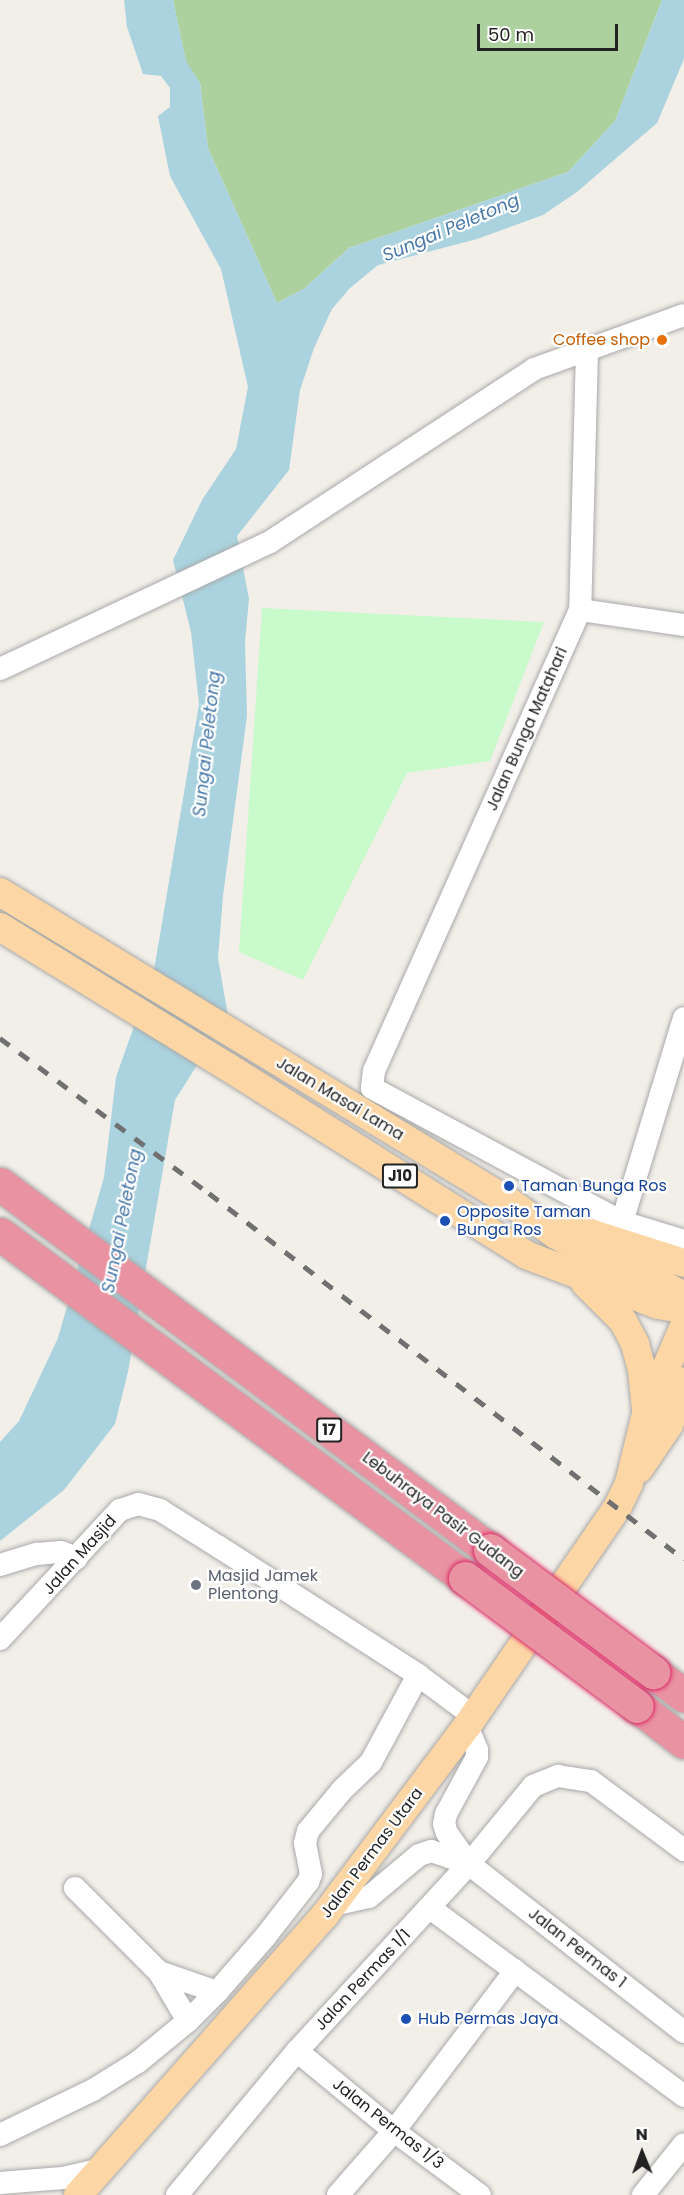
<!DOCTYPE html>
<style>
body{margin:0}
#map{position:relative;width:684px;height:2195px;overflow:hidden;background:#f2efe9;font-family:Poppins,sans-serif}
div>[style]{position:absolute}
.forest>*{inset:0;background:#add19e}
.park>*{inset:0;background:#c8facc}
.water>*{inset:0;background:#aad3df}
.roads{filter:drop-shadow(0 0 2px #a9a9a9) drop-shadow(0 0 2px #a9a9a9)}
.minor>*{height:22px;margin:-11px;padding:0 11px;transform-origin:11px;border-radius:11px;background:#fff}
.major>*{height:28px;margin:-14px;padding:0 14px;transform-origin:14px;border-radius:14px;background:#fcd6a4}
.highway>*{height:33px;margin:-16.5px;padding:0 16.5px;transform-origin:16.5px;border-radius:16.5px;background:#e892a2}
.rail>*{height:4.5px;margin-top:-2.25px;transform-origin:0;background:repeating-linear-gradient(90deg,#707070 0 12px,transparent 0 24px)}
.bridges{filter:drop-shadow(0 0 2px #dc2a67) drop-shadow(0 0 2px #dc2a67)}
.highway-bridge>*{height:33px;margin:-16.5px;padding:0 16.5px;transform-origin:16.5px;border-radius:16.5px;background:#e892a2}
.dots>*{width:16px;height:16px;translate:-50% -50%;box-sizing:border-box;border:3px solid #fff;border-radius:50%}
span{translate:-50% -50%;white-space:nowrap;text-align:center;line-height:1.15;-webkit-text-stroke:4.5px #fff;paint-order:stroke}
.shield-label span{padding:2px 4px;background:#fff;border:2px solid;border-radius:4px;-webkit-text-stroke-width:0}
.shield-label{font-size:15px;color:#222;font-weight:700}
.food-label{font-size:16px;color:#c56008}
.right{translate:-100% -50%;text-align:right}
.street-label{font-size:16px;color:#222}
.transit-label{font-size:16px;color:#164399}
.left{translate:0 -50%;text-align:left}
.worship-label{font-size:16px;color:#5b616d}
.water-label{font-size:18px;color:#4a7aab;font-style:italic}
.north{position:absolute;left:612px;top:2123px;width:60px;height:60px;-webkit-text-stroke:4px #fff;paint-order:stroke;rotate:359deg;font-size:16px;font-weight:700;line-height:24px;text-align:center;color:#222}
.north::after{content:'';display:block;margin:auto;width:21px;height:27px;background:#222;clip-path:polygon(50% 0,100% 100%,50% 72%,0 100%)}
.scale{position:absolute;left:477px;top:24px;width:141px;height:27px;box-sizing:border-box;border:3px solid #222;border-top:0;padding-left:8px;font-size:18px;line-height:21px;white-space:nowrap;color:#222;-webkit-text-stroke:4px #fff;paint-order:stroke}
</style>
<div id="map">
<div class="forest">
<div style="clip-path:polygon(173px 0,662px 0,615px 121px,568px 172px,349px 248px,305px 288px,277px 303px,208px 148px,200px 83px,186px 62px)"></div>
</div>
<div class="park">
<div style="clip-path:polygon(262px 608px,544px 622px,490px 761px,407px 773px,303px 980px,239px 952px)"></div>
</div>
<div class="water">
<div style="clip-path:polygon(124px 0,173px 0,186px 61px,200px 83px,208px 148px,277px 303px,305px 288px,349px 248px,568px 172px,615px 121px,662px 0,684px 0,684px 59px,657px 123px,577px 192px,543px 215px,477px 239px,378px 265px,349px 289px,332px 309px,314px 348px,300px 390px,289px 470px,237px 536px,249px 599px,245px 642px,247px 716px,223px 896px,218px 958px,228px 1016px,175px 1100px,128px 1372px,115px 1424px,64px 1490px,0 1541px,0 1442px,19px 1421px,58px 1338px,104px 1177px,116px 1077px,154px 970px,199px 704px,191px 632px,173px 560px,202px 500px,236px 449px,248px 387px,221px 269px,170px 176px,158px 116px,170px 107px,170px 88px,161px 76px,143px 74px,127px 27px)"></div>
</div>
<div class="roads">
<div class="minor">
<div style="left:587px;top:350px;width:260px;rotate:91.5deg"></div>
<div style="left:580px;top:610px;width:505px;rotate:114.08deg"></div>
<div style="left:374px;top:1071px;width:17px;rotate:97deg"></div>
<div style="left:372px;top:1088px;width:284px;rotate:28.2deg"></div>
<div style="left:622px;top:1222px;width:65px;rotate:17deg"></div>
<div style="left:580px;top:610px;width:105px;rotate:8.2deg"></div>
<div style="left:0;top:669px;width:298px;rotate:-25.2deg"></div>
<div style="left:270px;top:542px;width:316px;rotate:-33.2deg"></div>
<div style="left:534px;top:369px;width:159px;rotate:-19.8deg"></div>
<div style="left:622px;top:1222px;width:213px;rotate:-73.1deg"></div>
<div style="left:0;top:1565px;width:39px;rotate:-17deg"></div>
<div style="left:37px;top:1554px;width:24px;rotate:-5deg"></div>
<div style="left:61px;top:1552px;width:17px;rotate:21deg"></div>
<div style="left:0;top:1639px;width:176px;rotate:-47.1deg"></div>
<div style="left:120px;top:1510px;width:19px;rotate:-18deg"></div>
<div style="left:138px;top:1504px;width:23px;rotate:15deg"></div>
<div style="left:160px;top:1510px;width:70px;rotate:32.1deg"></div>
<div style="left:219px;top:1547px;width:237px;rotate:32.7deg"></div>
<div style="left:418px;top:1675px;width:69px;rotate:36.7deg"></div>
<div style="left:467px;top:1726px;width:26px;rotate:67deg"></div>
<div style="left:477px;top:1750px;width:7px;rotate:90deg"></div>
<div style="left:477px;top:1757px;width:65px;rotate:118.5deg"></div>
<div style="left:446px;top:1814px;width:10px;rotate:101deg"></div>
<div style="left:444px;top:1824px;width:9px;rotate:72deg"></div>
<div style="left:447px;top:1833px;width:38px;rotate:55deg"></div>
<div style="left:75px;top:1888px;width:119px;rotate:45deg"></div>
<div style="left:159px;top:1972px;width:57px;rotate:59.4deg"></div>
<div style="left:333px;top:1905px;width:37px;rotate:-13deg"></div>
<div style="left:369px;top:1897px;width:65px;rotate:-40deg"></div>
<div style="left:419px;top:1855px;width:13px;rotate:-18deg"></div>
<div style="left:431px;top:1851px;width:19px;rotate:18deg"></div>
<div style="left:449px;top:1857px;width:21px;rotate:19deg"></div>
<div style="left:469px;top:1864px;width:273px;rotate:38deg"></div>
<div style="left:430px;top:1908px;width:316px;rotate:36.5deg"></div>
<div style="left:159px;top:1972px;width:61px;rotate:19deg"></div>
<div style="left:297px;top:2051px;width:126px;rotate:39.5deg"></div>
<div style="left:394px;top:2131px;width:107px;rotate:36.7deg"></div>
<div style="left:0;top:2135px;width:103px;rotate:-25.8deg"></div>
<div style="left:93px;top:2090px;width:53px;rotate:-31.9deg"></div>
<div style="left:138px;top:2062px;width:65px;rotate:-39.4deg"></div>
<div style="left:188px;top:2021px;width:41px;rotate:-45deg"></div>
<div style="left:217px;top:1992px;width:73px;rotate:-48.9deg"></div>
<div style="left:265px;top:1937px;width:70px;rotate:-52deg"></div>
<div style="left:308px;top:1882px;width:9px;rotate:-69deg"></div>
<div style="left:311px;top:1874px;width:32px;rotate:-101deg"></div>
<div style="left:305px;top:1843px;width:12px;rotate:-76deg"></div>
<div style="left:308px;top:1831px;width:53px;rotate:-50.3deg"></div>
<div style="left:342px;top:1790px;width:40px;rotate:-44deg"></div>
<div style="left:371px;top:1762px;width:99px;rotate:-61.6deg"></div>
<div style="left:0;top:2183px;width:63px;rotate:-4.5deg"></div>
<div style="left:63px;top:2178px;width:37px;rotate:-13deg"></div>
<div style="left:177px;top:2195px;width:187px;rotate:-50.2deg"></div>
<div style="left:297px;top:2051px;width:254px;rotate:-47.4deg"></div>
<div style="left:469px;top:1864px;width:101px;rotate:-50.6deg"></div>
<div style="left:533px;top:1786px;width:27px;rotate:-22deg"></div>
<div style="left:558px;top:1776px;width:33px;rotate:9deg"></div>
<div style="left:591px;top:1781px;width:116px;rotate:36.6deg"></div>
<div style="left:338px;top:2195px;width:85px;rotate:-48.8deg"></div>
<div style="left:394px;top:2131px;width:201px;rotate:-52.9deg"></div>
<div style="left:643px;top:2195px;width:65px;rotate:-51.2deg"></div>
</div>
<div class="major">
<div style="left:0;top:892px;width:595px;rotate:31.31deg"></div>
<div style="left:508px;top:1201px;width:59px;rotate:35.3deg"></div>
<div style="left:556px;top:1235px;width:60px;rotate:28.7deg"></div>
<div style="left:609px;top:1264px;width:59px;rotate:20.9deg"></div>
<div style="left:664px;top:1285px;width:23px;rotate:29deg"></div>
<div style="left:0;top:927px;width:268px;rotate:31.6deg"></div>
<div style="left:228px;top:1067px;width:352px;rotate:32.2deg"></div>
<div style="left:526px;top:1255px;width:141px;rotate:20.7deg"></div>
<div style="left:658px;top:1305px;width:26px;rotate:9deg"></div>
<div style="left:565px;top:1225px;width:125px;rotate:17.7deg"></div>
<div style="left:585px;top:1283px;width:54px;rotate:45deg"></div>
<div style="left:623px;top:1321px;width:26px;rotate:62deg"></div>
<div style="left:635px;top:1344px;width:28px;rotate:75deg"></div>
<div style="left:642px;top:1371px;width:38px;rotate:84deg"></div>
<div style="left:639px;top:1469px;width:53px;rotate:-55.7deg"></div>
<div style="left:669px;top:1425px;width:46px;rotate:-70.8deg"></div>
<div style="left:78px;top:2195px;width:373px;rotate:-48.6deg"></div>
<div style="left:325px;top:1915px;width:236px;rotate:-53.1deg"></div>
<div style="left:467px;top:1726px;width:267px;rotate:-55.5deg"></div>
<div style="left:618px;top:1506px;width:25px;rotate:-64deg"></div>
<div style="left:629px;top:1483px;width:71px;rotate:-76.2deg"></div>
<div style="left:646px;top:1414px;width:96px;rotate:-66.6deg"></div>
</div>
<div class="highway">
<div style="left:0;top:1184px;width:612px;rotate:36.76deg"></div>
<div style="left:0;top:1234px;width:578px;rotate:36.49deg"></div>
<div style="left:653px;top:1672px;width:39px;rotate:37deg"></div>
<div style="left:637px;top:1706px;width:59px;rotate:37.5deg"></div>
</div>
</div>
<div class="rail">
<div style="left:0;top:1038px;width:260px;rotate:36.6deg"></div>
<div style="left:209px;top:1193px;width:600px;rotate:37.62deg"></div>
</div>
<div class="bridges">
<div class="highway-bridge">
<div style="left:490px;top:1550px;width:204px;rotate:36.8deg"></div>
<div style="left:465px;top:1578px;width:214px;rotate:36.7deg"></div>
</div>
</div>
<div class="dots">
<div style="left:662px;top:340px;background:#e8710a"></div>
<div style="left:509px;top:1186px;background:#1a4fb4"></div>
<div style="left:445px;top:1221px;background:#1a4fb4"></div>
<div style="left:196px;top:1585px;background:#6b7280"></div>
<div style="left:406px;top:2019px;background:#1a4fb4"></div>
</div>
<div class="shield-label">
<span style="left:400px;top:1176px">J10</span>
<span style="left:329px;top:1430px">17</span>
</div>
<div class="food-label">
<span class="right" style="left:650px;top:340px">Coffee shop</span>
</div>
<div class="street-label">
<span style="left:527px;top:729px;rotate:-66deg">Jalan Bunga Matahari</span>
<span style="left:340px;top:1099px;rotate:31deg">Jalan Masai Lama</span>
<span style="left:443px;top:1515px;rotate:37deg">Lebuhraya Pasir Gudang</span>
<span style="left:80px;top:1555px;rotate:-48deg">Jalan Masjid</span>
<span style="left:372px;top:1853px;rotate:-53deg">Jalan Permas Utara</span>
<span style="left:577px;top:1948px;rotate:38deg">Jalan Permas 1</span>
<span style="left:363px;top:1980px;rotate:-47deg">Jalan Permas 1/1</span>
<span style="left:388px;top:2124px;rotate:38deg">Jalan Permas 1/3</span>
</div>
<div class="transit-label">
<span class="left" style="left:521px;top:1186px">Taman Bunga Ros</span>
<span class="left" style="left:457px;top:1221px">Opposite Taman<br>Bunga Ros</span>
<span class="left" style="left:418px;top:2019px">Hub Permas Jaya</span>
</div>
<div class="worship-label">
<span class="left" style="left:208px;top:1585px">Masjid Jamek<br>Plentong</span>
</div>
<div class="water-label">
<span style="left:451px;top:228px;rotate:-23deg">Sungai Peletong</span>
<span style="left:207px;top:744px;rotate:-84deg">Sungai Peletong</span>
<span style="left:122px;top:1221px;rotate:-79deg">Sungai Peletong</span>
</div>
<div class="north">N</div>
<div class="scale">50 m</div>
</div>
